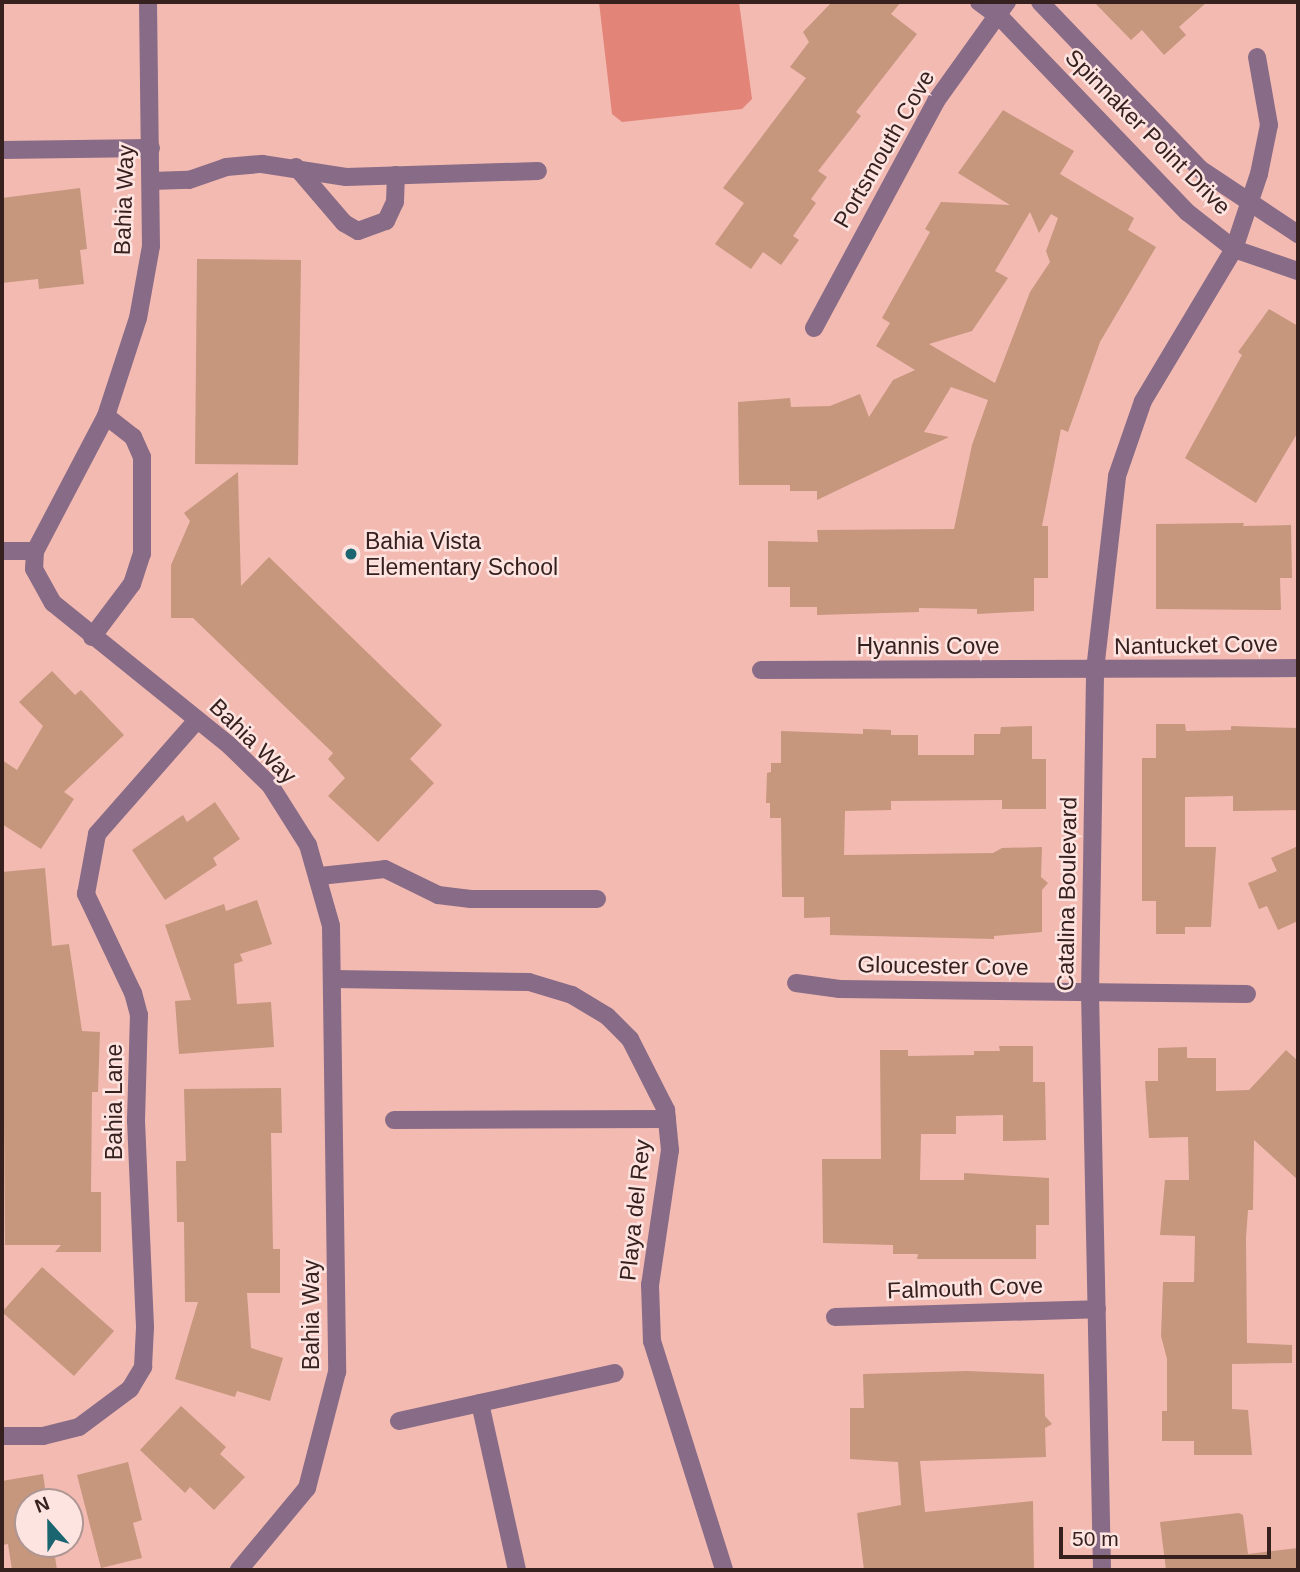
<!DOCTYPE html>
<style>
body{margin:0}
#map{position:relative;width:1300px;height:1572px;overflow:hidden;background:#f3bab2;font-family:Helvetica,sans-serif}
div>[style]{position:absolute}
.green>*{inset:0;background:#e28478}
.building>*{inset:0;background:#c6967d}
.minor>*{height:18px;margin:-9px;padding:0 9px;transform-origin:9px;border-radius:9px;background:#886b86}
.dots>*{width:19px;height:19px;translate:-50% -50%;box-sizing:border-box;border:4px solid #fde4e1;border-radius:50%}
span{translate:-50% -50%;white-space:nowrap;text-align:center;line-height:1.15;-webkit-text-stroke:5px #fde4e1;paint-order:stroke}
.street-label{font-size:23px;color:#37211f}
.poi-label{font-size:23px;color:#37211f}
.left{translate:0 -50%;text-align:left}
.frame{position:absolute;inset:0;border:4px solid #37211f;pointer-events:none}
.north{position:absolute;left:14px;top:1488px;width:70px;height:70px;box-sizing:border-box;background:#fde4e1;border:2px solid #ae9693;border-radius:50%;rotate:339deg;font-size:19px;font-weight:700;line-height:28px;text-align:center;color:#37211f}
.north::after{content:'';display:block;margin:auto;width:24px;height:32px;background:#1a656f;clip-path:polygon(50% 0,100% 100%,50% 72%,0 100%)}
.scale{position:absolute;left:1059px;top:1527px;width:212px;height:32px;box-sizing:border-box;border:4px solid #37211f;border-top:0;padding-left:9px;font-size:21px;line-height:24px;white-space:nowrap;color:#37211f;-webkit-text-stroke:5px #fde4e1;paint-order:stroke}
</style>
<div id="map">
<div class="green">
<div style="clip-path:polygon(599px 2px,739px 2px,752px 99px,742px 109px,622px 122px,612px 114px)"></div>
</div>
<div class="building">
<div style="clip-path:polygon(832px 2px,901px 2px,891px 14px,917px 34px,856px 112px,861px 116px,818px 171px,827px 177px,811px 199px,816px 203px,793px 236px,799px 240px,781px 265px,763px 252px,751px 269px,715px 244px,744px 203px,723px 188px,806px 78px,790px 67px,809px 42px,803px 32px)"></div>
<div style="clip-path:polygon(1094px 2px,1207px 2px,1179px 27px,1186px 35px,1164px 55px,1142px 30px,1131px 40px)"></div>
<div style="clip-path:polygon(evenodd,1003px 110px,1074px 151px,1060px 174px,1134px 218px,1128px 230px,1156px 247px,1100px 342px,1068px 432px,1061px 429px,1042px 526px,1048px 526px,1048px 578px,1034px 578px,1034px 611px,977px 614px,977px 609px,919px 608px,919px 612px,817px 615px,817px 607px,790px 607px,790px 587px,768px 587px,768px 541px,818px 542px,817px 530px,954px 529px,972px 445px,988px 400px,951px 387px,924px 432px,949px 437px,817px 500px,817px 491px,790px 491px,790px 485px,739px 485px,738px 402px,790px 398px,791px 407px,830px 406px,860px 394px,869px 417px,893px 380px,915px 370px,876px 346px,890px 323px,882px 318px,930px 232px,925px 229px,941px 202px,1010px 205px,958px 173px,1003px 110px,1030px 212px,1039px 233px,1051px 214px,1058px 218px,1046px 251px,1050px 262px,1030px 292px,995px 383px,929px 344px,972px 331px,1008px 278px,995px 271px,1030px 212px)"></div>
<div style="clip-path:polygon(80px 188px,87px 249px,80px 250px,84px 284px,39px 289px,38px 279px,2px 283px,2px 198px)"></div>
<div style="clip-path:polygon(197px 259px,301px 260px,298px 465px,195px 464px)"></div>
<div style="clip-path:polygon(1269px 309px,1298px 326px,1298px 432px,1256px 503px,1185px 458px,1242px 355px,1238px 352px)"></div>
<div style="clip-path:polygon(238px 472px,241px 586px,269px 557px,442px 725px,410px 759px,434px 783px,378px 842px,328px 796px,345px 778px,328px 759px,333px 753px,193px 618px,171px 618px,171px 565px,190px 521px,184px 513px)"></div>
<div style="clip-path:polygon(1244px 523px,1243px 526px,1291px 525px,1292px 578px,1280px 578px,1281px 610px,1156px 609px,1156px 524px)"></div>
<div style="clip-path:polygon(52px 671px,75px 695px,81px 690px,124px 735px,64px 792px,74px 799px,41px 849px,2px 824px,2px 760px,17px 770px,43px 726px,19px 702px)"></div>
<div style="clip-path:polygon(1156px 724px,1185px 724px,1186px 731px,1231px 730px,1231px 726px,1298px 728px,1298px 810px,1233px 811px,1233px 796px,1185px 797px,1185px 847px,1216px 847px,1211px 927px,1185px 927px,1185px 934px,1156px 934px,1156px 901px,1142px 901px,1142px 758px,1156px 758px)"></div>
<div style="clip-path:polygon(1032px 726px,1032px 759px,1046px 759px,1046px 809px,1002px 809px,1002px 800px,891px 801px,891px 810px,845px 811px,844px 855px,993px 853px,1002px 848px,1042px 847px,1041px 877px,1048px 883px,1042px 890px,1042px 932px,994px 936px,994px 939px,830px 935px,830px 917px,804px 918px,804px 897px,782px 897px,781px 818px,770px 818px,770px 803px,766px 803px,767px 773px,771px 772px,771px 763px,781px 763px,781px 731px,863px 734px,863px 729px,891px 730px,891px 735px,918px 735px,918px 755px,974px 755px,974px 734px,1000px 734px,1001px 727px)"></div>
<div style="clip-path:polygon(215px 802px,240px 839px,213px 858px,217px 865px,165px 900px,132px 850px,183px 815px,187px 822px)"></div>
<div style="clip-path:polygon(1298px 846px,1298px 921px,1278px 930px,1267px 906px,1259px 909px,1248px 883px,1277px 871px,1271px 858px)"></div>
<div style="clip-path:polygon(45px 868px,52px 946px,69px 944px,82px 1031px,100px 1032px,98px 1092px,92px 1092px,91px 1192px,101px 1192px,101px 1252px,55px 1252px,61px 1245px,5px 1245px,2px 872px)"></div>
<div style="clip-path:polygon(257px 900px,272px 944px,240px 954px,243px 961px,234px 964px,237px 1004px,271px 1002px,274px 1047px,179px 1054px,175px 1001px,191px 1000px,165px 925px,224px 904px,226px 911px)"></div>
<div style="clip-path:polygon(999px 1046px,1033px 1046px,1033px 1082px,1045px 1082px,1046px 1140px,1003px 1141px,1003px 1115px,956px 1116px,956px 1134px,921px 1134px,920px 1180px,964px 1180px,964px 1173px,1049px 1178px,1049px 1225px,1036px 1225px,1036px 1259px,917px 1259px,918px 1254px,893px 1254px,893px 1245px,823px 1243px,822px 1159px,881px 1159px,880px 1050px,908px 1050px,908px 1056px,974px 1055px,974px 1051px,1000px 1051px)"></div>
<div style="clip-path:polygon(1187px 1047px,1187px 1058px,1216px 1058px,1216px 1091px,1249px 1090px,1286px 1050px,1298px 1061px,1298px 1180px,1254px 1140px,1253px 1210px,1248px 1210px,1246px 1238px,1247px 1343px,1292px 1345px,1292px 1363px,1232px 1364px,1232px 1409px,1248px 1410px,1252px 1455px,1194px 1455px,1194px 1441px,1162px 1441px,1162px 1411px,1167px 1411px,1167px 1359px,1161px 1336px,1163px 1282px,1194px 1282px,1195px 1236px,1160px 1235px,1165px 1180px,1189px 1180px,1188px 1137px,1149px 1138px,1145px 1081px,1158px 1081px,1158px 1048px)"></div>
<div style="clip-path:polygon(281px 1088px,282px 1133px,271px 1133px,273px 1249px,280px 1249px,280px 1293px,247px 1293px,251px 1348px,283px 1358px,270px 1401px,237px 1391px,235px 1397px,175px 1379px,198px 1302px,185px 1302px,184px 1222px,177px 1222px,176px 1161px,186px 1161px,184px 1089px)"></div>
<div style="clip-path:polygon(42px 1267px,114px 1331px,74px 1376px,2px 1312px)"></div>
<div style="clip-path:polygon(967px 1371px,1044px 1374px,1045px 1416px,1052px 1424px,1045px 1428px,1046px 1457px,920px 1461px,925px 1512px,1033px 1501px,1034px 1570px,864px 1570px,857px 1513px,901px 1505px,898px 1462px,850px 1459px,850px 1408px,864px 1408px,863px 1374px)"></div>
<div style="clip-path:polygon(181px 1406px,226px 1447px,220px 1454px,245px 1477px,214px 1510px,190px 1487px,185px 1493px,140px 1450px)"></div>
<div style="clip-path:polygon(128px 1462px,142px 1520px,133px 1523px,142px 1558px,101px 1568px,77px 1475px)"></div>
<div style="clip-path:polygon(43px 1474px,47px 1502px,28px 1502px,28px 1544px,53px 1544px,57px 1570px,12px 1570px,8px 1544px,2px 1545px,2px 1481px)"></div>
<div style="clip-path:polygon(1239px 1513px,1243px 1515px,1248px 1554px,1298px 1548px,1298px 1570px,1166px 1570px,1160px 1522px)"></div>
</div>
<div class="minor">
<div style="left:148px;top:2px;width:244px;rotate:89.3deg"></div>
<div style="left:151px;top:246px;width:73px;rotate:100.2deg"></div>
<div style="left:138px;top:318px;width:103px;rotate:108.1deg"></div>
<div style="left:106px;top:416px;width:153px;rotate:117.7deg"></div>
<div style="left:35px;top:551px;width:18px;rotate:93deg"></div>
<div style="left:34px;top:569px;width:39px;rotate:61deg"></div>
<div style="left:53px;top:603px;width:228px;rotate:38.9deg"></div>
<div style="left:230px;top:746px;width:56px;rotate:44.3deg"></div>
<div style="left:270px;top:785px;width:71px;rotate:57.7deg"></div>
<div style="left:308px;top:845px;width:84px;rotate:74.1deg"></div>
<div style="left:331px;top:926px;width:446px;rotate:89.2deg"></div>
<div style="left:337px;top:1372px;width:120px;rotate:104.5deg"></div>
<div style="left:307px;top:1488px;width:107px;rotate:129.7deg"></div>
<div style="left:979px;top:2px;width:27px;rotate:36deg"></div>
<div style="left:1001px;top:18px;width:269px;rotate:46.2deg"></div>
<div style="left:1187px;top:212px;width:60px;rotate:38.2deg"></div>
<div style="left:1234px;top:249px;width:68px;rotate:19deg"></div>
<div style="left:1040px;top:2px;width:231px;rotate:46.2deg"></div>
<div style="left:1200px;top:169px;width:118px;rotate:33.6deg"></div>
<div style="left:2px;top:150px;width:149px;rotate:-0.8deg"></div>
<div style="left:296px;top:167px;width:74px;rotate:49.4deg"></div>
<div style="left:344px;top:223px;width:16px;rotate:30deg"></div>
<div style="left:358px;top:231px;width:30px;rotate:-20deg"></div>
<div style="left:386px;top:221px;width:21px;rotate:-65deg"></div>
<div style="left:395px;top:202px;width:27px;rotate:-88deg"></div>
<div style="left:151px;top:181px;width:38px;rotate:-2deg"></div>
<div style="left:189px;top:180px;width:39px;rotate:-19deg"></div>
<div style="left:226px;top:167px;width:36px;rotate:-5deg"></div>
<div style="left:262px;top:164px;width:85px;rotate:8.8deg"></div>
<div style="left:346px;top:177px;width:192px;rotate:-1.8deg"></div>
<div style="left:814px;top:328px;width:258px;rotate:-61.7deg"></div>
<div style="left:936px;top:101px;width:122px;rotate:-54.4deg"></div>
<div style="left:2px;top:551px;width:33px"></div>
<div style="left:92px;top:637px;width:66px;rotate:-53deg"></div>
<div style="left:132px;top:584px;width:32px;rotate:-72deg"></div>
<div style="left:142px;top:554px;width:97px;rotate:-90deg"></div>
<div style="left:142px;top:457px;width:22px;rotate:-114deg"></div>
<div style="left:133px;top:437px;width:34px;rotate:-142deg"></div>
<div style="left:761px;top:670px;width:537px;rotate:-0.21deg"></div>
<div style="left:320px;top:876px;width:65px;rotate:-6.1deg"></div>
<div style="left:385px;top:869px;width:59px;rotate:26.1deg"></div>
<div style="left:438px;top:895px;width:33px;rotate:7deg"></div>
<div style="left:471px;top:899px;width:126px"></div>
<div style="left:334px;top:979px;width:195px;rotate:0.9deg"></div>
<div style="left:529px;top:982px;width:45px;rotate:16.8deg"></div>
<div style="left:572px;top:995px;width:41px;rotate:31deg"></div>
<div style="left:607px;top:1016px;width:33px;rotate:45deg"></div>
<div style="left:630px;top:1039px;width:80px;rotate:63.1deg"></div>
<div style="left:666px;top:1110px;width:40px;rotate:84.3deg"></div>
<div style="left:670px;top:1150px;width:136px;rotate:98.4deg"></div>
<div style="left:650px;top:1285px;width:56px;rotate:88deg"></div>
<div style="left:652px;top:1341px;width:240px;rotate:72.5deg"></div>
<div style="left:796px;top:983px;width:44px;rotate:7.8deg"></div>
<div style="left:840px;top:989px;width:407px;rotate:0.7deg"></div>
<div style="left:394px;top:1120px;width:273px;rotate:-0.2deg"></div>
<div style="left:835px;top:1317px;width:262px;rotate:-1.7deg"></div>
<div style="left:399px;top:1421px;width:83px;rotate:-12.5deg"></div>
<div style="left:2px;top:1436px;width:41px"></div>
<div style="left:43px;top:1436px;width:37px;rotate:-14deg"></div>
<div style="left:79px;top:1427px;width:64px;rotate:-36.7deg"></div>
<div style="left:130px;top:1389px;width:26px;rotate:-59deg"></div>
<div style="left:143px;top:1367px;width:40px;rotate:-87.1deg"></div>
<div style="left:145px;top:1327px;width:206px;rotate:-92.5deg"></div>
<div style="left:136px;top:1121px;width:106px;rotate:-88.4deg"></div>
<div style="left:139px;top:1015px;width:23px;rotate:-105deg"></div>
<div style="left:133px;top:993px;width:110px;rotate:-115.4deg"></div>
<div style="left:86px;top:894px;width:61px;rotate:-79.6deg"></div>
<div style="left:97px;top:834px;width:152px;rotate:-48.7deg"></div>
<div style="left:517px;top:1570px;width:171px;rotate:-102.5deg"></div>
<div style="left:480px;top:1403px;width:138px;rotate:-12.5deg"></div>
<div style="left:1102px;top:1570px;width:577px;rotate:-91.19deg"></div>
<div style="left:1090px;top:993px;width:323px;rotate:-89.1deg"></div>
<div style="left:1095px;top:670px;width:195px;rotate:-83.5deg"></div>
<div style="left:1117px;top:476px;width:79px;rotate:-70.9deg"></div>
<div style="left:1143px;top:401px;width:177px;rotate:-59.1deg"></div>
<div style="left:1234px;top:249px;width:79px;rotate:-71.6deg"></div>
<div style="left:1259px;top:174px;width:50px;rotate:-78.5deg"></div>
<div style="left:1269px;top:125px;width:69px;rotate:-100deg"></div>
</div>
<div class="dots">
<div style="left:351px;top:554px;background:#1a656f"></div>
</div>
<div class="street-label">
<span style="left:1148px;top:132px;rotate:45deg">Spinnaker Point Drive</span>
<span style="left:884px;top:149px;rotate:-60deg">Portsmouth Cove</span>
<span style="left:124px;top:200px;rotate:-88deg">Bahia Way</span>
<span style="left:1196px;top:645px;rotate:-1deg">Nantucket Cove</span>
<span style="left:928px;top:646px">Hyannis Cove</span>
<span style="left:253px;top:741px;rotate:44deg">Bahia Way</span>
<span style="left:1067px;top:894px;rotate:-89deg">Catalina Boulevard</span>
<span style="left:943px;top:966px;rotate:1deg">Gloucester Cove</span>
<span style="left:114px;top:1102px;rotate:-90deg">Bahia Lane</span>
<span style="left:635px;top:1210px;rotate:-84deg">Playa del Rey</span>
<span style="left:965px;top:1288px;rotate:-2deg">Falmouth Cove</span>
<span style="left:311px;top:1315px;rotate:-90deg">Bahia Way</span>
</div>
<div class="poi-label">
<span class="left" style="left:365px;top:554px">Bahia Vista<br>Elementary School</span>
</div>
<div class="frame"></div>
<div class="north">N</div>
<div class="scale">50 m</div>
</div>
